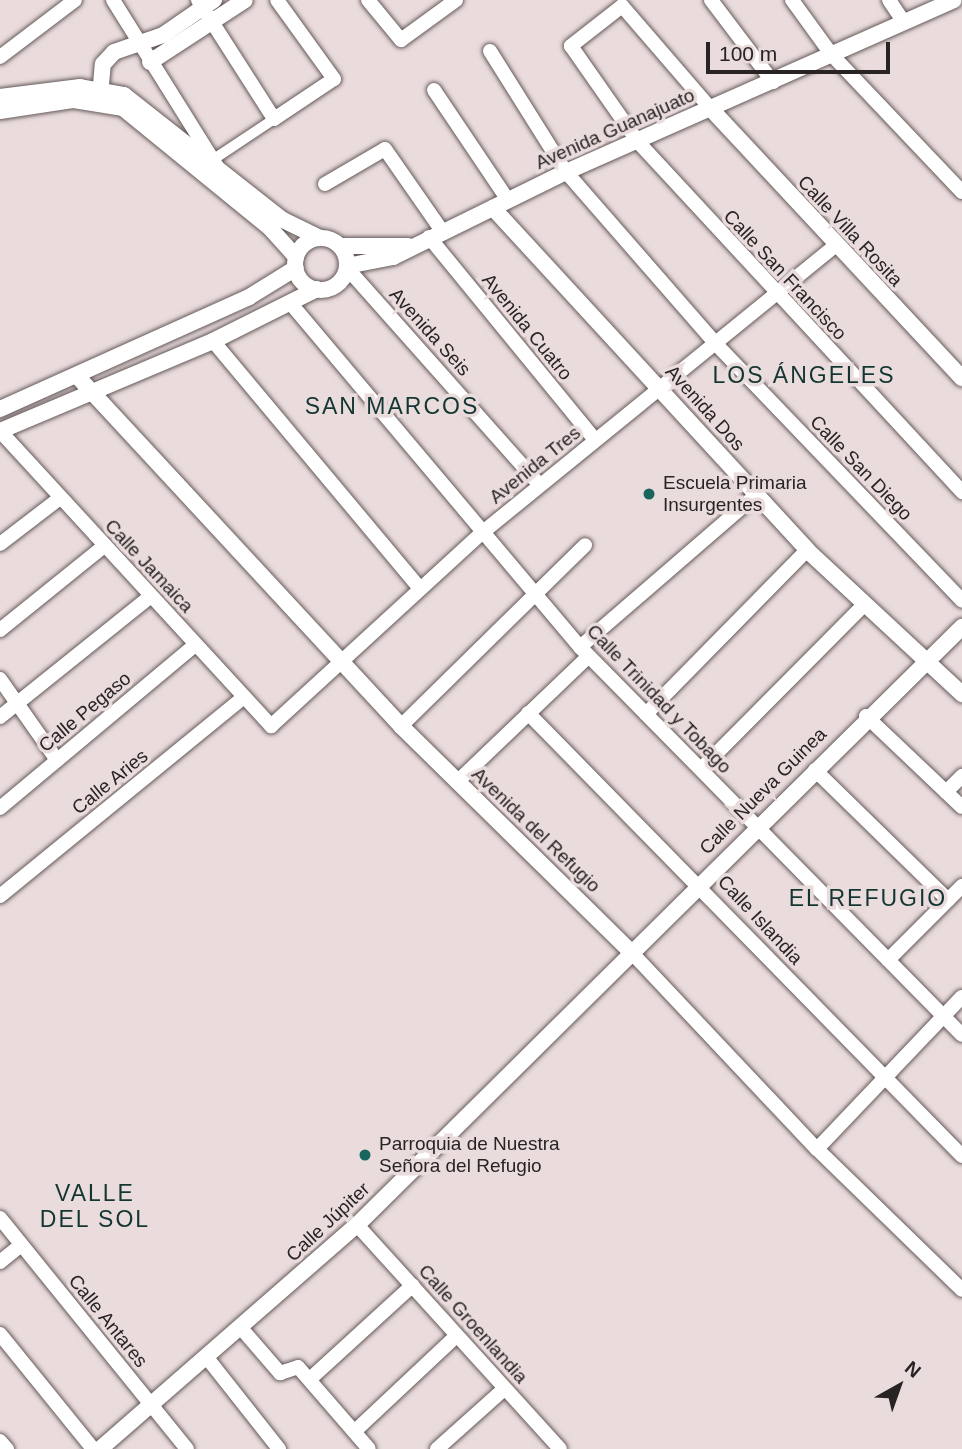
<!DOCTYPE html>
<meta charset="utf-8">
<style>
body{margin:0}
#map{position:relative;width:962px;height:1449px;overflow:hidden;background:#eadcdc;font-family:Arial,sans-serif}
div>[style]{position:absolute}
.roads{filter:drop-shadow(0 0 2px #655959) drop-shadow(0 0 2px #655959)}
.pedestrian>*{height:10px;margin:-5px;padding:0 5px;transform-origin:5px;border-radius:5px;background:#fff}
.minor>*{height:14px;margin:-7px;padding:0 7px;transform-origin:7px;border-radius:7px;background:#fff}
.tertiary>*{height:16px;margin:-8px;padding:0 8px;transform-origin:8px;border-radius:8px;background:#fff}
.tertiary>.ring{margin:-8px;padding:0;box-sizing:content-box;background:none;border:16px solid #fff;border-radius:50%}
.dots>*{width:19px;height:19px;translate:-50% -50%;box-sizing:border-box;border:4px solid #eadcdc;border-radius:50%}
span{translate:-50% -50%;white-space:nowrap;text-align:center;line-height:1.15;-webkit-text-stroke:7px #eadcdc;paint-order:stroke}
.street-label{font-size:19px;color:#292424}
.poi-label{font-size:19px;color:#292424}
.left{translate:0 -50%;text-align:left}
.quarter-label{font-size:23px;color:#143632;letter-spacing:2px}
.north{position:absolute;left:864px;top:1351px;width:70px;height:70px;-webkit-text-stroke:5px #eadcdc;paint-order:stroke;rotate:40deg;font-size:19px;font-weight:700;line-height:28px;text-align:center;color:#292424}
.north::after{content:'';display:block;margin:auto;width:24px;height:32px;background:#292424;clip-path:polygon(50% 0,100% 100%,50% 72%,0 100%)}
.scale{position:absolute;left:706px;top:42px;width:184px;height:32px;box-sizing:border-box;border:4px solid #292424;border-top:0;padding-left:9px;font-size:21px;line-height:24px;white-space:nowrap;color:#292424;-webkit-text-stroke:5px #eadcdc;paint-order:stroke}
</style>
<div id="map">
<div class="roads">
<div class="pedestrian">
<div style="left:214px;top:159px;width:72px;rotate:-33.7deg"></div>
</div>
<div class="minor">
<div style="left:113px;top:0;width:198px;rotate:58deg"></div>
<div style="left:198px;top:0;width:141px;rotate:57.4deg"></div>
<div style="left:274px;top:119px;width:72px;rotate:-33.7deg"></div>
<div style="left:334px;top:79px;width:97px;rotate:-125.8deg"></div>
<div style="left:368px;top:0;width:52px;rotate:50.5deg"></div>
<div style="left:401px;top:40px;width:68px;rotate:-36deg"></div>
<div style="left:711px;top:0;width:103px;rotate:52.9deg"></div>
<div style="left:792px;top:0;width:68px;rotate:54deg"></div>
<div style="left:832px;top:55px;width:189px;rotate:46.5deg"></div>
<div style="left:889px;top:0;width:27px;rotate:56deg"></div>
<div style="left:490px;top:51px;width:143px;rotate:57.9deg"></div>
<div style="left:566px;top:172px;width:227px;rotate:48.9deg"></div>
<div style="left:715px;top:343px;width:357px;rotate:46.2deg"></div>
<div style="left:0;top:57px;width:94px;rotate:-37.2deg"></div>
<div style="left:434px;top:90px;width:133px;rotate:56.1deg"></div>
<div style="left:711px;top:109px;width:136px;rotate:-130.8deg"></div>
<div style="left:622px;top:6px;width:65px;rotate:141.9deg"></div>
<div style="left:571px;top:46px;width:118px;rotate:55deg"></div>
<div style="left:639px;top:143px;width:476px;rotate:47.2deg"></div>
<div style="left:325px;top:184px;width:69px;rotate:-30.3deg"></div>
<div style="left:385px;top:149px;width:100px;rotate:55.2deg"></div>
<div style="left:429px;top:237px;width:262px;rotate:50.7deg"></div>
<div style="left:347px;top:268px;width:290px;rotate:48.4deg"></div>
<div style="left:292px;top:305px;width:447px;rotate:49.9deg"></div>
<div style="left:580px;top:647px;width:544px;rotate:45.45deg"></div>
<div style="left:213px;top:341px;width:321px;rotate:50.1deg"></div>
<div style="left:0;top:431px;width:401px;rotate:47.4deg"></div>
<div style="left:271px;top:726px;width:287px;rotate:-42.5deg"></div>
<div style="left:483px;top:532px;width:452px;rotate:-39.1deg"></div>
<div style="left:0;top:544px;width:76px;rotate:-37.5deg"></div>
<div style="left:0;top:630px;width:134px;rotate:-38.9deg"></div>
<div style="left:580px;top:647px;width:231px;rotate:-40.8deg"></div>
<div style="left:0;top:679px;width:99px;rotate:54.9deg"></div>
<div style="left:528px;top:713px;width:620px;rotate:45.59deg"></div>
<div style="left:646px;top:714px;width:230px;rotate:-45.5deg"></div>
<div style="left:866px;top:716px;width:132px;rotate:43.5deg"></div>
<div style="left:0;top:717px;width:193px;rotate:-38.7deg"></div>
<div style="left:401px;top:726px;width:258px;rotate:-44.5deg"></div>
<div style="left:701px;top:769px;width:230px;rotate:-45.2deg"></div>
<div style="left:815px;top:770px;width:186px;rotate:44.3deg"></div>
<div style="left:457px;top:782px;width:182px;rotate:-43.7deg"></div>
<div style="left:946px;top:792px;width:23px;rotate:-45deg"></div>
<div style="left:0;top:808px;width:254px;rotate:-39.9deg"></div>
<div style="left:0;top:896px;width:313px;rotate:-39.2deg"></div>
<div style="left:632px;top:953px;width:270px;rotate:46.7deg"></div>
<div style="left:817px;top:1149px;width:202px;rotate:44.2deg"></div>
<div style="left:888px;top:960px;width:105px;rotate:-45deg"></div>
<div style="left:817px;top:1149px;width:210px;rotate:-46.4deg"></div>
<div style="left:0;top:1218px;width:297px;rotate:51deg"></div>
<div style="left:357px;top:1225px;width:302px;rotate:47.8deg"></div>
<div style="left:0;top:1262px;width:27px;rotate:-39deg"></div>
<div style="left:241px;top:1328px;width:60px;rotate:49.1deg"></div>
<div style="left:280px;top:1373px;width:19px;rotate:-18deg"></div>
<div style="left:298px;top:1367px;width:108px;rotate:49.1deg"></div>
<div style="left:0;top:1334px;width:148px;rotate:51deg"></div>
<div style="left:208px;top:1359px;width:115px;rotate:51.7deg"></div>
<div style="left:310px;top:1379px;width:139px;rotate:-42.4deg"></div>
<div style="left:355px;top:1431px;width:139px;rotate:-43.2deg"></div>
<div style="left:0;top:1441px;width:11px;rotate:49deg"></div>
<div style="left:437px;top:1449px;width:90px;rotate:-41.8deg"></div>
</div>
<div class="tertiary">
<div style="left:150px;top:62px;width:113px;rotate:-33.1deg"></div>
<div style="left:100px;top:96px;width:32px;rotate:-85deg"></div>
<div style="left:103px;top:64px;width:16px;rotate:-47deg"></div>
<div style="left:114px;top:52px;width:52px;rotate:-19.1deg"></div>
<div style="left:163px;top:35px;width:62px;rotate:-34.5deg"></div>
<div style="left:0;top:97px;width:81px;rotate:-7.1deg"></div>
<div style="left:80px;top:87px;width:45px;rotate:10.3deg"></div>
<div style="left:124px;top:95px;width:202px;rotate:38.2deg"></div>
<div style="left:283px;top:220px;width:41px;rotate:25.9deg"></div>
<div style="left:711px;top:109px;width:368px;rotate:47deg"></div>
<div style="left:0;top:111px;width:75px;rotate:-8.5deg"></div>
<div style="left:74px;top:100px;width:50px;rotate:9.3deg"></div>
<div style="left:123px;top:108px;width:190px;rotate:39.2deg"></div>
<div style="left:270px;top:228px;width:39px;rotate:48deg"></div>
<div style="left:493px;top:208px;width:464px;rotate:47.4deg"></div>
<div style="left:807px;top:550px;width:212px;rotate:42.9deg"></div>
<div class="ring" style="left:295px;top:238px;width:36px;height:36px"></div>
<div style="left:340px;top:246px;width:68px"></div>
<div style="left:347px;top:266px;width:47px;rotate:-11.1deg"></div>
<div style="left:393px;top:257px;width:193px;rotate:-26.2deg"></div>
<div style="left:566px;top:172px;width:424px;rotate:-23.9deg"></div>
<div style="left:77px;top:376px;width:477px;rotate:47.2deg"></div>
<div style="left:401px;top:726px;width:324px;rotate:44.5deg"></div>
<div style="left:0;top:409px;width:273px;rotate:-24.2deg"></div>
<div style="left:249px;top:297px;width:55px;rotate:-31.7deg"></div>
<div style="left:0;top:431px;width:231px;rotate:-22.9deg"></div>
<div style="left:213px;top:341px;width:116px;rotate:-26.6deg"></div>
<div style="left:100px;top:1449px;width:341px;rotate:-41.1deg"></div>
<div style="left:357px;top:1225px;width:851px;rotate:-44.67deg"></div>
</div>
</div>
<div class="dots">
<div style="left:649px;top:494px;background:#19645d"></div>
<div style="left:365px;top:1155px;background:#19645d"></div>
</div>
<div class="street-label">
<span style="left:615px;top:129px;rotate:-24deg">Avenida Guanajuato</span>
<span style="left:850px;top:231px;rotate:47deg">Calle Villa Rosita</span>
<span style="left:785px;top:275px;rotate:47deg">Calle San Francisco</span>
<span style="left:527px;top:327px;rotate:51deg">Avenida Cuatro</span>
<span style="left:430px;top:332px;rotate:48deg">Avenida Seis</span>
<span style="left:705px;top:408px;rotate:48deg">Avenida Dos</span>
<span style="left:535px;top:465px;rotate:-39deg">Avenida Tres</span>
<span style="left:861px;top:468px;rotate:46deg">Calle San Diego</span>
<span style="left:149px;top:566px;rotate:47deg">Calle Jamaica</span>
<span style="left:659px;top:699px;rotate:46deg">Calle Trinidad y Tobago</span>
<span style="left:85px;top:712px;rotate:-40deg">Calle Pegaso</span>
<span style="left:110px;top:782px;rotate:-39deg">Calle Aries</span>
<span style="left:763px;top:791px;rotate:-45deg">Calle Nueva Guinea</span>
<span style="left:536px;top:830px;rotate:44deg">Avenida del Refugio</span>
<span style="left:760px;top:920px;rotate:47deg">Calle Islandia</span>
<span style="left:328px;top:1222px;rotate:-43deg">Calle Júpiter</span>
<span style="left:108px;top:1321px;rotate:51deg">Calle Antares</span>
<span style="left:473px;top:1324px;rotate:48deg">Calle Groenlandia</span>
</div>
<div class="poi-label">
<span class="left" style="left:663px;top:494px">Escuela Primaria<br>Insurgentes</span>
<span class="left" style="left:379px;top:1155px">Parroquia de Nuestra<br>Señora del Refugio</span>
</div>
<div class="quarter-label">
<span style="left:804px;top:375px">LOS ÁNGELES</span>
<span style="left:392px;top:406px">SAN MARCOS</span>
<span style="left:868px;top:898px">EL REFUGIO</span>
<span style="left:95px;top:1206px">VALLE<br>DEL SOL</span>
</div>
<div class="north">N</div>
<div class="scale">100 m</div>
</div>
